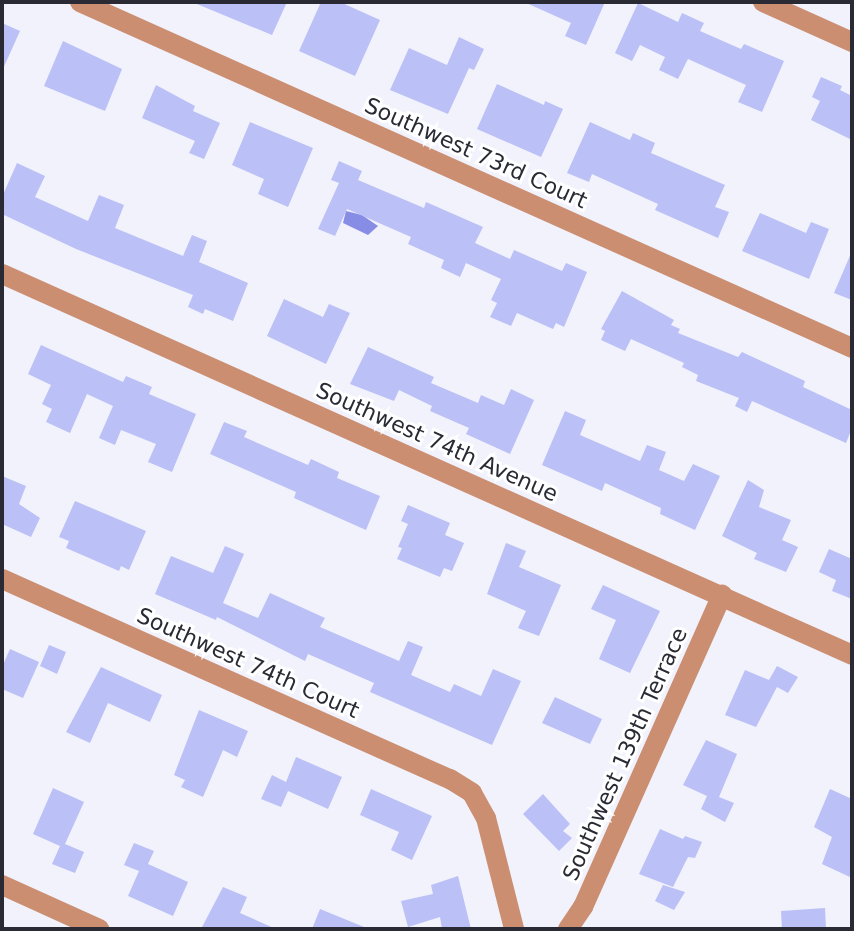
<!DOCTYPE html>
<style>
body{margin:0}
#map{position:relative;width:854px;height:931px;overflow:hidden;background:#f1f2fc;font-family:"DejaVu Sans",sans-serif}
div>[style]{position:absolute}
.water>*{inset:0;background:#878ce4}
.building>*{inset:0;background:#bbc0f7}
.minor>*{height:20px;margin:-10px;padding:0 10px;transform-origin:10px;border-radius:10px;background:#cb8e71}
span{translate:-50% -50%;white-space:nowrap;text-align:center;line-height:1.15;-webkit-text-stroke:6px #fff;paint-order:stroke}
.street-label{font-size:22px;color:#292a33}
.frame{position:absolute;inset:0;border:4px solid #292a33;pointer-events:none}
</style>
<div id="map">
<div class="water">
<div style="clip-path:polygon(346px 211px,362px 215px,378px 226px,368px 235px,343px 223px)"></div>
</div>
<div class="building">
<div style="clip-path:polygon(192px 2px,287px 2px,272px 35px)"></div>
<div style="clip-path:polygon(321px 2px,340px 2px,380px 20px,355px 76px,299px 51px)"></div>
<div style="clip-path:polygon(524px 2px,605px 2px,586px 45px,565px 36px,571px 23px)"></div>
<div style="clip-path:polygon(638px 3px,678px 22px,682px 13px,704px 23px,700px 31px,741px 49px,744px 44px,784px 61px,762px 112px,738px 102px,746px 85px,688px 59px,678px 79px,659px 70px,665px 57px,640px 45px,632px 61px,615px 53px)"></div>
<div style="clip-path:polygon(2px 23px,20px 31px,2px 71px)"></div>
<div style="clip-path:polygon(459px 37px,484px 49px,474px 70px,469px 68px,448px 114px,390px 90px,409px 48px,447px 65px)"></div>
<div style="clip-path:polygon(63px 41px,122px 69px,105px 111px,44px 86px)"></div>
<div style="clip-path:polygon(821px 77px,842px 86px,840px 90px,852px 96px,852px 140px,811px 120px,820px 101px,812px 97px)"></div>
<div style="clip-path:polygon(497px 84px,544px 105px,545px 101px,563px 109px,541px 157px,477px 129px)"></div>
<div style="clip-path:polygon(156px 85px,195px 106px,193px 111px,220px 123px,204px 159px,189px 153px,195px 141px,142px 118px)"></div>
<div style="clip-path:polygon(250px 122px,313px 148px,288px 207px,258px 194px,264px 179px,232px 165px)"></div>
<div style="clip-path:polygon(590px 122px,630px 140px,633px 133px,655px 143px,651px 153px,725px 185px,715px 207px,729px 212px,718px 238px,655px 210px,658px 204px,592px 174px,589px 182px,567px 173px)"></div>
<div style="clip-path:polygon(339px 161px,362px 171px,358px 180px,424px 208px,426px 202px,483px 227px,475px 243px,510px 259px,514px 250px,562px 271px,566px 263px,587px 272px,564px 327px,556px 323px,553px 329px,517px 313px,511px 326px,490px 317px,497px 303px,491px 300px,501px 279px,466px 263px,460px 277px,441px 268px,444px 260px,408px 244px,411px 237px,347px 209px,335px 236px,318px 229px,339px 183px,331px 180px)"></div>
<div style="clip-path:polygon(17px 163px,45px 176px,35px 197px,88px 221px,99px 195px,124px 205px,115px 228px,183px 256px,192px 235px,207px 241px,199px 262px,248px 283px,233px 321px,205px 309px,203px 314px,188px 307px,193px 295px,76px 249px,2px 214px,2px 197px)"></div>
<div style="clip-path:polygon(760px 213px,806px 233px,811px 222px,829px 229px,809px 279px,742px 251px)"></div>
<div style="clip-path:polygon(852px 251px,852px 300px,834px 293px)"></div>
<div style="clip-path:polygon(622px 291px,674px 320px,671px 325px,680px 329px,678px 333px,738px 357px,742px 352px,805px 381px,803px 387px,852px 410px,852px 428px,846px 443px,752px 401px,747px 412px,735px 406px,739px 398px,696px 381px,698px 375px,682px 367px,684px 363px,631px 339px,625px 351px,601px 340px,605px 331px,601px 329px)"></div>
<div style="clip-path:polygon(284px 299px,323px 317px,329px 304px,350px 313px,326px 364px,267px 336px)"></div>
<div style="clip-path:polygon(41px 345px,123px 382px,126px 376px,152px 387px,149px 394px,196px 414px,172px 472px,148px 462px,156px 444px,121px 430px,115px 445px,99px 438px,113px 406px,87px 394px,70px 433px,46px 422px,52px 409px,42px 404px,51px 385px,28px 374px)"></div>
<div style="clip-path:polygon(368px 347px,434px 377px,431px 383px,478px 403px,481px 395px,504px 405px,511px 389px,534px 400px,510px 454px,466px 434px,469px 428px,430px 411px,432px 406px,399px 390px,394px 401px,350px 384px)"></div>
<div style="clip-path:polygon(565px 411px,586px 420px,580px 435px,640px 461px,647px 445px,666px 452px,659px 470px,684px 481px,693px 464px,720px 476px,695px 530px,660px 514px,661px 508px,605px 483px,602px 491px,542px 465px)"></div>
<div style="clip-path:polygon(224px 422px,247px 431px,244px 437px,308px 465px,311px 459px,339px 472px,337px 478px,380px 496px,366px 530px,294px 498px,296px 492px,210px 454px)"></div>
<div style="clip-path:polygon(2px 476px,26px 486px,19px 504px,40px 518px,31px 537px,2px 524px)"></div>
<div style="clip-path:polygon(748px 480px,764px 490px,759px 507px,791px 520px,782px 540px,798px 547px,786px 572px,754px 559px,757px 553px,722px 536px)"></div>
<div style="clip-path:polygon(75px 501px,146px 531px,129px 570px,121px 566px,119px 571px,66px 548px,69px 541px,59px 537px)"></div>
<div style="clip-path:polygon(408px 505px,450px 523px,445px 535px,464px 543px,452px 571px,444px 568px,440px 577px,397px 559px,402px 548px,398px 547px,408px 524px,401px 521px)"></div>
<div style="clip-path:polygon(506px 543px,526px 551px,519px 567px,561px 585px,539px 636px,518px 628px,526px 611px,487px 594px)"></div>
<div style="clip-path:polygon(225px 546px,244px 554px,223px 603px,258px 618px,270px 593px,325px 618px,320px 627px,399px 661px,408px 641px,423px 647px,411px 675px,450px 692px,454px 684px,481px 696px,493px 669px,521px 681px,492px 745px,370px 692px,374px 683px,308px 654px,305px 661px,217px 617px,216px 620px,155px 594px,171px 556px,213px 573px)"></div>
<div style="clip-path:polygon(829px 549px,852px 559px,852px 599px,832px 591px,836px 580px,819px 572px)"></div>
<div style="clip-path:polygon(603px 585px,660px 611px,630px 673px,599px 659px,616px 620px,591px 609px)"></div>
<div style="clip-path:polygon(49px 645px,66px 652px,57px 674px,40px 666px)"></div>
<div style="clip-path:polygon(10px 649px,39px 662px,23px 698px,2px 689px,2px 667px)"></div>
<div style="clip-path:polygon(777px 666px,798px 677px,788px 693px,777px 687px,756px 727px,725px 715px,745px 670px,769px 680px)"></div>
<div style="clip-path:polygon(101px 667px,162px 695px,150px 722px,108px 703px,90px 743px,66px 732px)"></div>
<div style="clip-path:polygon(555px 697px,602px 719px,590px 744px,542px 723px)"></div>
<div style="clip-path:polygon(199px 710px,248px 731px,237px 757px,223px 750px,203px 797px,181px 787px,185px 780px,174px 775px)"></div>
<div style="clip-path:polygon(706px 740px,737px 754px,719px 797px,734px 803px,725px 822px,701px 809px,707px 796px,683px 785px)"></div>
<div style="clip-path:polygon(296px 757px,342px 777px,328px 809px,288px 791px,281px 807px,261px 799px,272px 775px,286px 782px)"></div>
<div style="clip-path:polygon(53px 788px,84px 802px,65px 844px,84px 852px,75px 873px,52px 864px,60px 846px,33px 834px)"></div>
<div style="clip-path:polygon(371px 789px,432px 816px,412px 860px,391px 850px,399px 832px,360px 815px)"></div>
<div style="clip-path:polygon(830px 789px,852px 799px,852px 878px,822px 864px,832px 837px,814px 827px)"></div>
<div style="clip-path:polygon(543px 794px,570px 824px,563px 831px,572px 838px,559px 851px,523px 814px)"></div>
<div style="clip-path:polygon(660px 829px,683px 839px,685px 836px,702px 842px,695px 858px,688px 857px,673px 887px,639px 874px)"></div>
<div style="clip-path:polygon(134px 843px,154px 851px,148px 864px,188px 882px,173px 916px,128px 896px,139px 871px,124px 865px)"></div>
<div style="clip-path:polygon(458px 876px,471px 929px,442px 929px,440px 917px,408px 927px,401px 901px,433px 894px,431px 885px)"></div>
<div style="clip-path:polygon(663px 885px,685px 892px,674px 910px,655px 901px)"></div>
<div style="clip-path:polygon(223px 887px,247px 897px,240px 913px,276px 929px,201px 929px)"></div>
<div style="clip-path:polygon(825px 908px,826px 929px,782px 929px,781px 911px)"></div>
<div style="clip-path:polygon(320px 909px,369px 929px,312px 929px)"></div>
</div>
<div class="minor">
<div style="left:80px;top:2px;width:846px;rotate:24.14deg"></div>
<div style="left:763px;top:2px;width:98px;rotate:24.2deg"></div>
<div style="left:2px;top:274px;width:931px;rotate:24.14deg"></div>
<div style="left:2px;top:579px;width:491px;rotate:24.1deg"></div>
<div style="left:450px;top:779px;width:26px;rotate:32deg"></div>
<div style="left:472px;top:793px;width:29px;rotate:61deg"></div>
<div style="left:486px;top:818px;width:114px;rotate:75.8deg"></div>
<div style="left:2px;top:885px;width:107px;rotate:24.4deg"></div>
<div style="left:568px;top:929px;width:27px;rotate:-56deg"></div>
<div style="left:583px;top:907px;width:342px;rotate:-66deg"></div>
</div>
<div class="street-label">
<span style="left:476px;top:153px;rotate:24deg">Southwest 73rd Court</span>
<span style="left:437px;top:442px;rotate:24deg">Southwest 74th Avenue</span>
<span style="left:248px;top:663px;rotate:24deg">Southwest 74th Court</span>
<span style="left:625px;top:754px;rotate:-66deg">Southwest 139th Terrace</span>
</div>
<div class="frame"></div>
</div>
